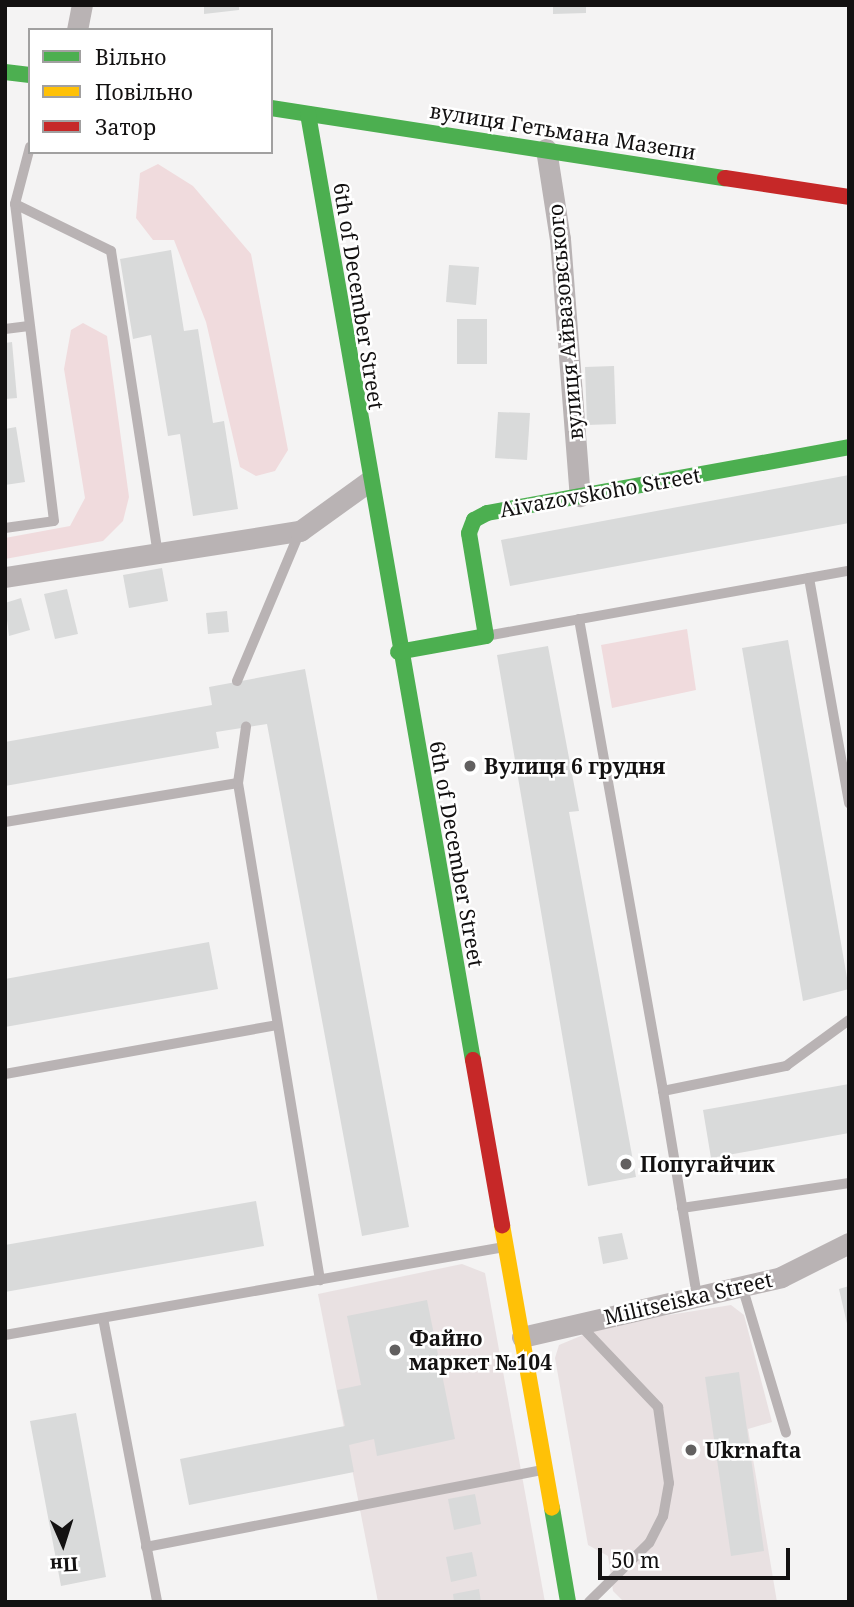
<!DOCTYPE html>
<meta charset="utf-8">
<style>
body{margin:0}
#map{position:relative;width:854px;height:1607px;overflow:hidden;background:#f4f3f3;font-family:"Noto Serif",serif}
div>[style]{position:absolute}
.built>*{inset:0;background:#e9e1e2}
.green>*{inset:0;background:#f0dbdd}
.building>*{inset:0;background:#d9dada}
.lane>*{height:10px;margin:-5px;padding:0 5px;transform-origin:5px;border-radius:5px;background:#b9b3b4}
.street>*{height:21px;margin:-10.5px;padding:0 10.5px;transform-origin:10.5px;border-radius:10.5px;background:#b9b3b4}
.fast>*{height:16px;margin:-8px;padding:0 8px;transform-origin:8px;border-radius:8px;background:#4caf50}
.slow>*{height:16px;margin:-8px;padding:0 8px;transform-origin:8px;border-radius:8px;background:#ffc107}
.jam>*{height:16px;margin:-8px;padding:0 8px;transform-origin:8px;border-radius:8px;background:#c62828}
.dots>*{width:19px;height:19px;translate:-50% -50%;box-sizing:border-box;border:4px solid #fff;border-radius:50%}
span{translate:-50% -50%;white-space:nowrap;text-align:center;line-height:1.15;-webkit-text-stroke:5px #fff;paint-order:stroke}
.street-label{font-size:21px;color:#131111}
.poi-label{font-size:21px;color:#131111;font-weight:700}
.left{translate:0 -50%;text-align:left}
.frame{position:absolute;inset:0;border:7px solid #131111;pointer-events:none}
.legend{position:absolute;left:28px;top:28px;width:245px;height:126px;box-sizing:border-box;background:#fff;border:2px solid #a1a0a0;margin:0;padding:9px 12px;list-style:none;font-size:21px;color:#131111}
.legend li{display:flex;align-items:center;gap:14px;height:35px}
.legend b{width:35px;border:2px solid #a1a0a0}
.north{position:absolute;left:28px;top:1509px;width:70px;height:70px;-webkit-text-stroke:5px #fff;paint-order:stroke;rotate:177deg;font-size:19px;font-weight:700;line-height:28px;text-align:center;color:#131111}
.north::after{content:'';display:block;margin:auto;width:24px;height:32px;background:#131111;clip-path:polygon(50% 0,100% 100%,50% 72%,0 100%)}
.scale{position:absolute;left:598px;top:1548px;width:192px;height:32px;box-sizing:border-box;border:4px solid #131111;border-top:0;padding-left:9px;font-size:21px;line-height:24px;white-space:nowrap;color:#131111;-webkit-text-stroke:5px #fff;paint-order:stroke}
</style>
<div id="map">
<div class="built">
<div style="clip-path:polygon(462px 1264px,485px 1273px,545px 1602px,378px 1602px,318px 1294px)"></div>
<div style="clip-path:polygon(731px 1305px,744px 1315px,772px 1422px,748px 1429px,777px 1602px,624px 1602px,613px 1591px,608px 1556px,588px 1545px,555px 1358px,559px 1345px,607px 1325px)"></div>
</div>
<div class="green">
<div style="clip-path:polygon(158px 164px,193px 186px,251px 254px,288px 450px,275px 471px,256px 476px,240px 467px,206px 322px,174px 240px,153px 240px,136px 218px,140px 173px)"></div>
<div style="clip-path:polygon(83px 323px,107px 336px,129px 497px,123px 521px,103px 541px,5px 559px,5px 538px,70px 526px,85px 498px,64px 369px,71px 330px)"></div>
<div style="clip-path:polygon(687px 629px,696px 690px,612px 708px,601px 645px)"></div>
</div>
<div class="building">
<div style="clip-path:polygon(204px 5px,239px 5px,239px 10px,204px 14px)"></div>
<div style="clip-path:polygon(553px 5px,586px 5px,586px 13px,553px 14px)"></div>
<div style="clip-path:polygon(171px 250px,184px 331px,198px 329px,213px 423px,224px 421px,238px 509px,193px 516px,180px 434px,168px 436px,151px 335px,133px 339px,120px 259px)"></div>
<div style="clip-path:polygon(449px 265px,479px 267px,476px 305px,446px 302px)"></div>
<div style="clip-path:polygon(457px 319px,487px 319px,487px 364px,457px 364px)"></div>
<div style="clip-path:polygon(12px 342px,17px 398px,5px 399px,5px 343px)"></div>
<div style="clip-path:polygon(614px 366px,616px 424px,587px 425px,585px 367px)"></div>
<div style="clip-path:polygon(498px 412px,530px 413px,527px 460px,495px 458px)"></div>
<div style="clip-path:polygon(16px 427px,25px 482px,5px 485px,5px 429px)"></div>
<div style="clip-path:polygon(849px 475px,849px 523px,510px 586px,501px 540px)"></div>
<div style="clip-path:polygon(162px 568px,168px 601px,129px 608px,123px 575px)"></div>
<div style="clip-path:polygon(67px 589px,78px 634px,55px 639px,44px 594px)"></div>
<div style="clip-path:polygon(21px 598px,30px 630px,9px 636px,5px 603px)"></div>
<div style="clip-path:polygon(227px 611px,229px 632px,208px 634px,206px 613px)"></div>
<div style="clip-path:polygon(788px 640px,849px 989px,803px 1001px,742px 648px)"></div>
<div style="clip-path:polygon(548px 646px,579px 811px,569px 812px,636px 1177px,588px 1186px,497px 655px)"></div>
<div style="clip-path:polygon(305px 669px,409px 1227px,362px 1236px,267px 724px,216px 732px,219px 748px,5px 786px,5px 742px,212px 705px,209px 687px)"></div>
<div style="clip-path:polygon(209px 942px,218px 989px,5px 1027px,5px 979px)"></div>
<div style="clip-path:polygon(849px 1084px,849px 1133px,711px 1158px,703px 1110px)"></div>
<div style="clip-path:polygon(256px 1201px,264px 1246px,5px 1292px,5px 1245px)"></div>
<div style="clip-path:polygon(622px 1233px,628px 1259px,603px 1264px,598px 1237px)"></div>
<div style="clip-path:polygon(849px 1286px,849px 1328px,848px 1328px,839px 1289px)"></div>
<div style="clip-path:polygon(427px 1300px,455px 1439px,377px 1456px,374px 1439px,349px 1445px,354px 1472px,189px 1505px,180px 1459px,345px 1426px,337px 1390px,361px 1385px,347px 1316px)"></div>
<div style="clip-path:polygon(739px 1372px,764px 1551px,731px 1556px,705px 1377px)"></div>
<div style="clip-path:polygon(76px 1413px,106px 1577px,61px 1586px,30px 1421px)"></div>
<div style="clip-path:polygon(475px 1494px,481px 1524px,454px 1530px,448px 1499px)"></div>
<div style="clip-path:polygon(472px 1552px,477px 1576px,451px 1582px,446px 1557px)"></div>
<div style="clip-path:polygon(479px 1589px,481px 1602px,454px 1602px,453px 1594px)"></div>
</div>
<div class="lane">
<div style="left:15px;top:204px;width:107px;rotate:26.1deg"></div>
<div style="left:111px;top:251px;width:306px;rotate:81.2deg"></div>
<div style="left:5px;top:329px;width:24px;rotate:-7deg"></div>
<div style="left:5px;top:528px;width:49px;rotate:-8.1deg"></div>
<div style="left:54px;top:521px;width:319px;rotate:-97deg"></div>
<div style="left:15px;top:204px;width:59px;rotate:-75.3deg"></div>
<div style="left:809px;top:578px;width:229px;rotate:79.9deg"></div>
<div style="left:579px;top:619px;width:479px;rotate:79.9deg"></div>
<div style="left:663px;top:1091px;width:126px;rotate:-11.5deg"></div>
<div style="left:786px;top:1066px;width:78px;rotate:-36.1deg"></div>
<div style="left:486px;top:636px;width:369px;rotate:-10.2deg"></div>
<div style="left:237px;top:681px;width:163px;rotate:-67.2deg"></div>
<div style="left:238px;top:783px;width:504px;rotate:80.63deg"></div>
<div style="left:5px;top:822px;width:236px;rotate:-9.5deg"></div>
<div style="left:238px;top:783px;width:57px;rotate:-81.9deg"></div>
<div style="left:5px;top:1074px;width:276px;rotate:-10.2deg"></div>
<div style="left:663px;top:1091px;width:208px;rotate:80.6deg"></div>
<div style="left:682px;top:1208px;width:169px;rotate:-8.5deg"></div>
<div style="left:742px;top:1286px;width:153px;rotate:73.3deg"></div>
<div style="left:103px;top:1318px;width:289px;rotate:79.2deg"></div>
<div style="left:579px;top:1324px;width:115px;rotate:46.4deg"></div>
<div style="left:658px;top:1407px;width:77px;rotate:81.8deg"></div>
<div style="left:669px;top:1483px;width:34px;rotate:100deg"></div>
<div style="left:663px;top:1516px;width:30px;rotate:117deg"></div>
<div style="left:649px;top:1543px;width:84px;rotate:135.5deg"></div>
<div style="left:5px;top:1335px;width:507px;rotate:-10deg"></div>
<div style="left:146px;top:1547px;width:403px;rotate:-11deg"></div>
</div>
<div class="street">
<div style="left:77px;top:30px;width:25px;rotate:-79deg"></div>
<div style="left:546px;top:149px;width:91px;rotate:81.2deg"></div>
<div style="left:560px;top:239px;width:258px;rotate:85.6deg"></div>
<div style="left:5px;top:577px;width:299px;rotate:-8.9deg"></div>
<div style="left:300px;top:531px;width:84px;rotate:-35.8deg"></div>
<div style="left:522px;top:1337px;width:266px;rotate:-13deg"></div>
<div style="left:781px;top:1277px;width:76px;rotate:-26.6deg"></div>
</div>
<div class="fast">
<div style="left:5px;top:72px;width:25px;rotate:7deg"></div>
<div style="left:271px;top:108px;width:459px;rotate:8.8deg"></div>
<div style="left:308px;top:114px;width:960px;rotate:80.11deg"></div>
<div style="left:398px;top:652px;width:89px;rotate:-10.3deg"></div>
<div style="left:486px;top:636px;width:104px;rotate:-99.4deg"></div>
<div style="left:469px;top:533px;width:14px;rotate:-69deg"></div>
<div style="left:474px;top:520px;width:15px;rotate:-28deg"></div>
<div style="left:487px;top:513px;width:368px;rotate:-10.3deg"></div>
<div style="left:552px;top:1508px;width:95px;rotate:80.3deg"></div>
</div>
<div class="slow">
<div style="left:502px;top:1225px;width:287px;rotate:80deg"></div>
</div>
<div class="jam">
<div style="left:725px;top:178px;width:125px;rotate:8.7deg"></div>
<div style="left:473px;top:1060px;width:168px;rotate:80deg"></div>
</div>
<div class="dots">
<div style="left:470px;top:766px;background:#626060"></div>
<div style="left:626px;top:1164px;background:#626060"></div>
<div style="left:395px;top:1350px;background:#626060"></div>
<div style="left:691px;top:1450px;background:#626060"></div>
</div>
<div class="street-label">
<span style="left:563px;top:131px;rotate:9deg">вулиця Гетьмана Мазепи</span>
<span style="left:359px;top:296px;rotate:81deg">6th of December Street</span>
<span style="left:565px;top:322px;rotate:-95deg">вулиця Айвазовського</span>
<span style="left:600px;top:492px;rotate:-10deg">Aivazovskoho Street</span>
<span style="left:457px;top:854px;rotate:80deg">6th of December Street</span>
<span style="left:688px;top:1298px;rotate:-13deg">Militseiska Street</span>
</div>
<div class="poi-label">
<span class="left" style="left:484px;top:766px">Вулиця 6 грудня</span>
<span class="left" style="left:640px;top:1164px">Попугайчик</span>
<span class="left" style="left:409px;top:1350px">Файно<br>маркет №104</span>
<span class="left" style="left:705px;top:1450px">Ukrnafta</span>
</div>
<div class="frame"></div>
<ul class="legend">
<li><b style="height:9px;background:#4caf50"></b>Вільно</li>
<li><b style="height:9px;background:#ffc107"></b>Повільно</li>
<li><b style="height:9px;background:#c62828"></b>Затор</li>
</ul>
<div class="north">Пн</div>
<div class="scale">50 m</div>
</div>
